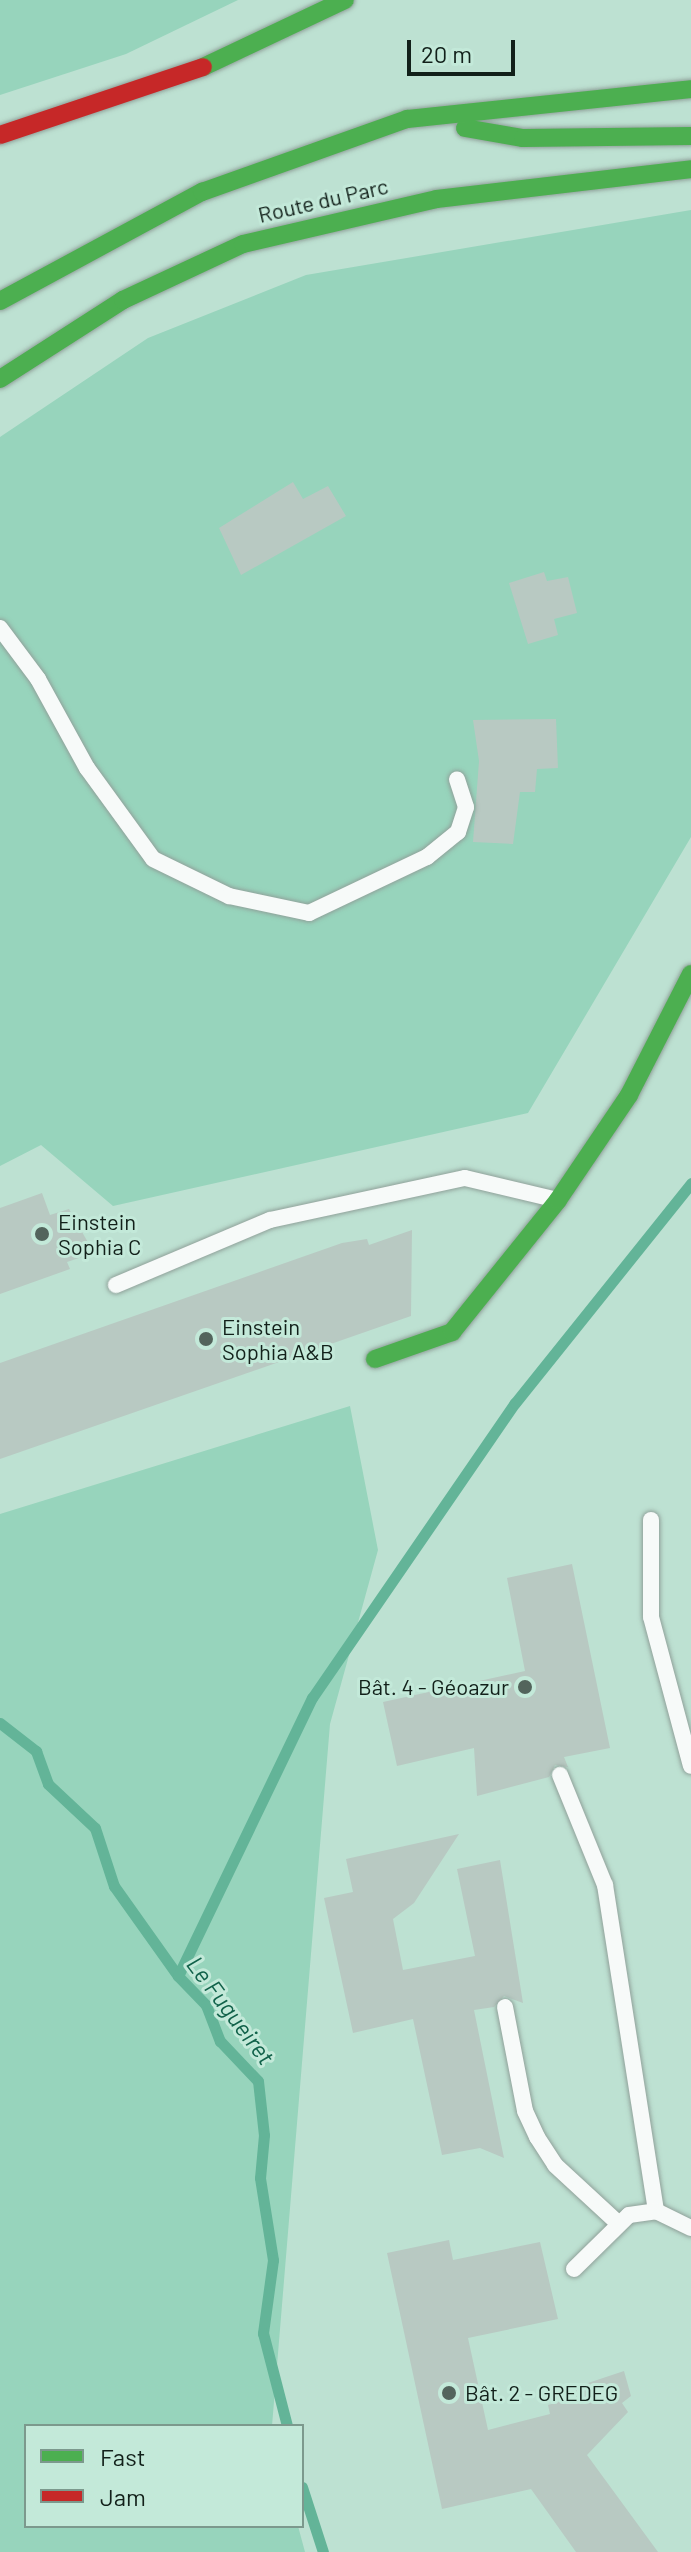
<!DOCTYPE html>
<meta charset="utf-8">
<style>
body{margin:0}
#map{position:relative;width:691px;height:2552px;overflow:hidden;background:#cbe1d8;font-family:Barlow,sans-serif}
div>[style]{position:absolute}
.built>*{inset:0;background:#bde1d2}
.green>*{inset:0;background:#97d4bc}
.stream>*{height:11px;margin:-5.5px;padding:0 5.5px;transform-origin:5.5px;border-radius:5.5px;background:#63b498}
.building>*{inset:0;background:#b8c9c2}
.roads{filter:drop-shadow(0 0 2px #90a19a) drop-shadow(0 0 2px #90a19a)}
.lane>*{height:16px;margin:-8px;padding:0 8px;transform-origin:8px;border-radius:8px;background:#f7faf9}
.fast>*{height:18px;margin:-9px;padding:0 9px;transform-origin:9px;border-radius:9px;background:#4caf50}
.jam>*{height:18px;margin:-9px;padding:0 9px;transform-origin:9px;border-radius:9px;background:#c62828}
.dots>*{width:22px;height:22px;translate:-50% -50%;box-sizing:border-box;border:4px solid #c3e9d9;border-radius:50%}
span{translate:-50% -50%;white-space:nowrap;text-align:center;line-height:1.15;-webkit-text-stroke:6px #c3e9d9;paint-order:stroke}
.street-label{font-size:22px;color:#12201a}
.poi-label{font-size:22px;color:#12201a}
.left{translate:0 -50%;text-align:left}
.right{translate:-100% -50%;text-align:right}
.water-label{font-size:24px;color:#11624a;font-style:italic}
.legend{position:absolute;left:24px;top:2424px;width:280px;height:104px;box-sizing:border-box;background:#c3e9d9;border:2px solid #7c998d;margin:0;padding:10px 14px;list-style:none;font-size:24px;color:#12201a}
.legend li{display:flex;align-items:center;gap:16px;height:40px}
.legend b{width:40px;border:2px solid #7c998d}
.scale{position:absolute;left:407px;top:40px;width:108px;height:36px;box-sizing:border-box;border:4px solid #12201a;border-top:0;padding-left:10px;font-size:24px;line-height:28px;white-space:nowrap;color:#12201a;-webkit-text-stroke:6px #c3e9d9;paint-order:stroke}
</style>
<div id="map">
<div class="built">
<div style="clip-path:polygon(evenodd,0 0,691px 0,691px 2552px,0 2552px,0 0,26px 2426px,302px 2426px,302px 2526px,26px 2526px,26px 2426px)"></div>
</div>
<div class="green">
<div style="clip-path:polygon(0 0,238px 0,126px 54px,0 95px)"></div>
<div style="clip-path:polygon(691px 210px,691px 837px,528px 1113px,113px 1206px,41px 1145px,0 1166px,0 437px,148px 338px,306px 275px)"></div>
<div style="clip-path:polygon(350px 1406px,378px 1550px,330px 1724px,272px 2426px,26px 2426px,26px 2526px,298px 2526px,305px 2552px,0 2552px,0 1514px)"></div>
</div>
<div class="stream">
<div style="left:0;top:1723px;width:46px;rotate:37.9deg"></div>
<div style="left:36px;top:1751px;width:35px;rotate:70deg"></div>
<div style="left:48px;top:1784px;width:64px;rotate:43.1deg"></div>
<div style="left:95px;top:1828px;width:61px;rotate:71.9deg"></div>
<div style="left:114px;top:1886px;width:110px;rotate:54.6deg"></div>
<div style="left:178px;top:1976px;width:40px;rotate:46deg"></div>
<div style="left:206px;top:2005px;width:39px;rotate:69deg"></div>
<div style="left:220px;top:2041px;width:55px;rotate:46.5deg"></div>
<div style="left:258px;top:2081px;width:54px;rotate:83.7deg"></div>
<div style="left:264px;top:2135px;width:43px;rotate:95.3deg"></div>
<div style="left:260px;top:2178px;width:83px;rotate:81deg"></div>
<div style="left:273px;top:2260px;width:74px;rotate:97.8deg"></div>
<div style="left:263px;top:2333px;width:96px;rotate:75.5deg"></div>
<div style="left:178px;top:1976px;width:309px;rotate:-64.3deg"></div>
<div style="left:312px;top:1698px;width:358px;rotate:-55.5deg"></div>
<div style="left:515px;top:1403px;width:282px;rotate:-51.3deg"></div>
<div style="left:302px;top:2487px;width:68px;rotate:72.1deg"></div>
</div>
<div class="building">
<div style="clip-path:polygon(293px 482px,303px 499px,328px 486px,346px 516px,241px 575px,219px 528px)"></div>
<div style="clip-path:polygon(544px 572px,547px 581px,568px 577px,577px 613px,554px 619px,558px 635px,528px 644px,509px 583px)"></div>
<div style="clip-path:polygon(556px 719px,558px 768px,537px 769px,535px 792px,520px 792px,513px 844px,473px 842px,479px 761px,473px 720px)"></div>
<div style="clip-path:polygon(42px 1193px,50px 1215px,69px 1209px,94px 1253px,67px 1262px,70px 1269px,0 1294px,0 1208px)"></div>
<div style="clip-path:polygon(412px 1230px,411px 1316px,0 1459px,0 1363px,342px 1243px,367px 1239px,369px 1245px)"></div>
<div style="clip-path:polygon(572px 1564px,610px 1748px,564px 1757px,568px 1767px,555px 1765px,549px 1777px,477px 1796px,474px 1748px,397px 1766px,383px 1702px,525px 1671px,507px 1578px)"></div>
<div style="clip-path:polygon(459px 1834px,414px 1903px,393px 1919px,403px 1970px,475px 1956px,457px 1869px,500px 1860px,523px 2003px,504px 1996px,494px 2007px,474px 2010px,504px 2158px,480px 2148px,442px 2155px,413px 2019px,353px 2033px,324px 1898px,353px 1892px,346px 1859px)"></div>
<div style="clip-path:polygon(449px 2240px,453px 2260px,540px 2242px,558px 2319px,468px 2338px,488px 2430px,550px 2414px,548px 2405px,572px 2398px,570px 2389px,624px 2371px,631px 2396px,622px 2403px,628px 2412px,587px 2455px,658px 2552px,576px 2552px,531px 2489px,442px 2509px,387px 2253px)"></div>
</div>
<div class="roads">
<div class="lane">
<div style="left:0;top:628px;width:64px;rotate:53.3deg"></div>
<div style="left:38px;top:679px;width:102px;rotate:61.2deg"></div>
<div style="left:87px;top:768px;width:112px;rotate:54deg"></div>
<div style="left:153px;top:859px;width:85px;rotate:26deg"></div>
<div style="left:229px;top:896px;width:82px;rotate:12deg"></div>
<div style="left:309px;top:913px;width:131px;rotate:-25.4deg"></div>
<div style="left:427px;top:857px;width:40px;rotate:-39deg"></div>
<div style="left:458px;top:832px;width:26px;rotate:-72deg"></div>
<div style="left:466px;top:807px;width:29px;rotate:-108deg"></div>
<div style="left:116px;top:1285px;width:167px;rotate:-22.9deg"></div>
<div style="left:270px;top:1220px;width:199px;rotate:-12.2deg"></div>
<div style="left:465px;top:1178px;width:91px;rotate:13.3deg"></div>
<div style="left:651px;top:1520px;width:97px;rotate:90deg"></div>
<div style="left:651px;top:1617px;width:154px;rotate:75deg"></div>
<div style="left:560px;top:1775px;width:119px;rotate:67.8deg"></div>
<div style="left:605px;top:1885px;width:330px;rotate:81.1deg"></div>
<div style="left:505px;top:2007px;width:106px;rotate:79.1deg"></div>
<div style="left:525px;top:2111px;width:29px;rotate:65deg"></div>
<div style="left:537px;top:2137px;width:33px;rotate:57deg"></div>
<div style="left:555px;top:2165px;width:87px;rotate:42.7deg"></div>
<div style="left:574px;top:2269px;width:77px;rotate:-44.5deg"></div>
<div style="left:629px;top:2215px;width:27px;rotate:-8deg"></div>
<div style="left:656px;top:2211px;width:39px;rotate:26deg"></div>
</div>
<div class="fast">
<div style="left:203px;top:67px;width:157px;rotate:-25.3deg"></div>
<div style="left:465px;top:128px;width:59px;rotate:9.8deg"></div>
<div style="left:523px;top:138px;width:168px;rotate:-0.7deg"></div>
<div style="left:0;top:301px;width:230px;rotate:-28.4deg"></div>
<div style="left:202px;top:192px;width:218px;rotate:-19.6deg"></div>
<div style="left:407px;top:119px;width:286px;rotate:-6deg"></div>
<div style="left:0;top:379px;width:146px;rotate:-32.7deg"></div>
<div style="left:123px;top:300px;width:132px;rotate:-25deg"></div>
<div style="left:243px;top:244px;width:199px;rotate:-13.1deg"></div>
<div style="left:437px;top:199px;width:256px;rotate:-6.7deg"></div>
<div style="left:375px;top:1359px;width:82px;rotate:-19.3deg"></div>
<div style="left:452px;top:1332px;width:169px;rotate:-51.2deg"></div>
<div style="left:558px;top:1200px;width:127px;rotate:-55.9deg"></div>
<div style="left:629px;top:1095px;width:136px;rotate:-62.9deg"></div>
</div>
<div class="jam">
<div style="left:0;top:135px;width:214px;rotate:-18.5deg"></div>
</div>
</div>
<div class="dots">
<div style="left:42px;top:1234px;background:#53645c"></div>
<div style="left:206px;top:1339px;background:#53645c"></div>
<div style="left:525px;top:1687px;background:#53645c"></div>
<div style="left:449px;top:2393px;background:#53645c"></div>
</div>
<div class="street-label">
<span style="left:323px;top:200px;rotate:-13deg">Route du Parc</span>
</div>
<div class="poi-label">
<span class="left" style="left:58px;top:1234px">Einstein<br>Sophia C</span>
<span class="left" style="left:222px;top:1339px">Einstein<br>Sophia A&amp;B</span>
<span class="right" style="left:509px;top:1687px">Bât. 4 - Géoazur</span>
<span class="left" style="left:465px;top:2393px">Bât. 2 - GREDEG</span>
</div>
<div class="water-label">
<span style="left:231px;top:2010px;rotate:53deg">Le Fugueiret</span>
</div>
<ul class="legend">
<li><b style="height:10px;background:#4caf50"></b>Fast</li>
<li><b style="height:10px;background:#c62828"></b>Jam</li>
</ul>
<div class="scale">20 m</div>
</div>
